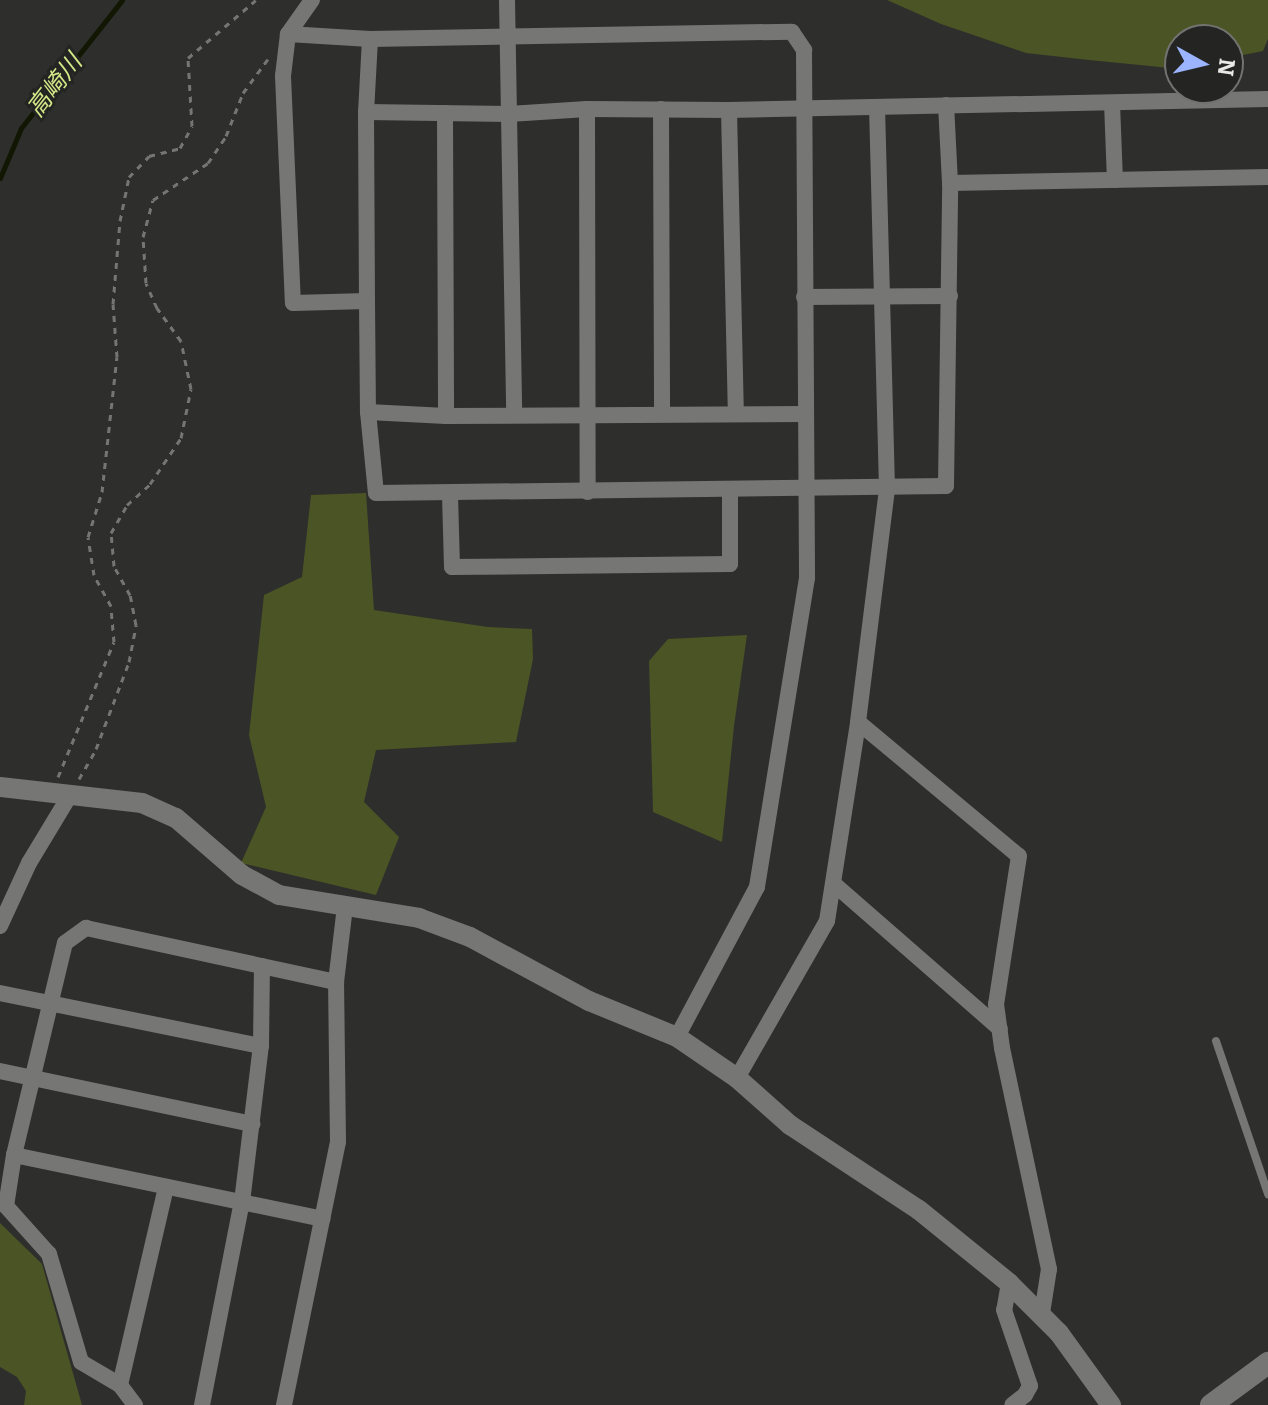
<!DOCTYPE html>
<meta charset="utf-8">
<style>
body{margin:0}
#map{position:relative;width:1268px;height:1405px;overflow:hidden;background:#2e2e2c;font-family:Bitter,"Noto Sans JP",serif}
div>[style]{position:absolute}
.green>*{inset:0;background:#4a5424}
.stream>*{height:5px;margin:-2.5px;padding:0 2.5px;transform-origin:2.5px;border-radius:2.5px;background:#121703}
.path>*{height:3px;margin-top:-1.5px;transform-origin:0;background:repeating-linear-gradient(90deg,#757674 0 6px,transparent 0 12px)}
.service>*{height:8px;margin:-4px;padding:0 4px;transform-origin:4px;border-radius:4px;background:#767774}
.minor>*{height:16px;margin:-8px;padding:0 8px;transform-origin:8px;border-radius:8px;background:#767774}
.tertiary>*{height:20px;margin:-10px;padding:0 10px;transform-origin:10px;border-radius:10px;background:#767774}
.secondary>*{height:22px;margin:-11px;padding:0 11px;transform-origin:11px;border-radius:11px;background:#767774}
span{translate:-50% -50%;white-space:nowrap;text-align:center;line-height:1.15;-webkit-text-stroke:6px #242422;paint-order:stroke}
.water-label{font-size:24px;color:#d4ea88;font-style:italic}
.north{position:absolute;left:1164px;top:24px;width:80px;height:80px;box-sizing:border-box;background:#242422;border:2px solid #727371;border-radius:50%;rotate:98deg;font-size:22px;font-weight:700;line-height:32px;text-align:center;color:#e8e9e7}
.north::after{content:'';display:block;margin:auto;width:28px;height:36px;background:#9bb4fd;clip-path:polygon(50% 0,100% 100%,50% 72%,0 100%)}
</style>
<div id="map">
<div class="green">
<div style="clip-path:polygon(887px 0,1268px 0,1268px 39px,1263px 51px,1228px 58px,1228px 40px,1180px 40px,1180px 69px,1089px 60px,1026px 53px,941px 24px)"></div>
<div style="clip-path:polygon(366px 493px,374px 610px,488px 627px,532px 629px,533px 659px,516px 742px,376px 750px,364px 802px,399px 837px,376px 895px,241px 863px,266px 807px,249px 735px,264px 595px,302px 577px,311px 495px)"></div>
<div style="clip-path:polygon(747px 635px,734px 726px,722px 842px,653px 812px,649px 661px,668px 639px)"></div>
<div style="clip-path:polygon(0 1223px,42px 1264px,82px 1405px,24px 1405px,26px 1391px,17px 1377px,0 1367px)"></div>
</div>
<div class="stream">
<div style="left:0;top:178px;width:54px;rotate:-67.2deg"></div>
<div style="left:21px;top:128px;width:163px;rotate:-51.7deg"></div>
</div>
<div class="path">
<div style="left:58px;top:777px;width:146px;rotate:-67.5deg"></div>
<div style="left:114px;top:642px;width:36px;rotate:-95deg"></div>
<div style="left:111px;top:606px;width:35px;rotate:-119deg"></div>
<div style="left:94px;top:575px;width:38px;rotate:-99deg"></div>
<div style="left:88px;top:537px;width:47px;rotate:-72.7deg"></div>
<div style="left:102px;top:492px;width:136px;rotate:-83.7deg"></div>
<div style="left:117px;top:357px;width:53px;rotate:-94.3deg"></div>
<div style="left:113px;top:304px;width:83px;rotate:-85.2deg"></div>
<div style="left:120px;top:221px;width:45px;rotate:-78.4deg"></div>
<div style="left:129px;top:177px;width:29px;rotate:-46deg"></div>
<div style="left:149px;top:156px;width:32px;rotate:-14deg"></div>
<div style="left:180px;top:148px;width:25px;rotate:-61deg"></div>
<div style="left:192px;top:126px;width:68px;rotate:-93.4deg"></div>
<div style="left:188px;top:58px;width:89px;rotate:-40.5deg"></div>
<div style="left:79px;top:779px;width:34px;rotate:-60deg"></div>
<div style="left:96px;top:749px;width:93px;rotate:-69.2deg"></div>
<div style="left:129px;top:662px;width:38px;rotate:-79deg"></div>
<div style="left:136px;top:625px;width:31px;rotate:-101deg"></div>
<div style="left:130px;top:595px;width:33px;rotate:-119deg"></div>
<div style="left:114px;top:566px;width:33px;rotate:-95deg"></div>
<div style="left:111px;top:533px;width:32px;rotate:-60deg"></div>
<div style="left:127px;top:505px;width:31px;rotate:-42deg"></div>
<div style="left:150px;top:484px;width:55px;rotate:-56deg"></div>
<div style="left:181px;top:438px;width:50px;rotate:-78.5deg"></div>
<div style="left:191px;top:389px;width:49px;rotate:-101.8deg"></div>
<div style="left:181px;top:341px;width:41px;rotate:-126deg"></div>
<div style="left:157px;top:308px;width:27px;rotate:-114deg"></div>
<div style="left:146px;top:283px;width:46px;rotate:-93.7deg"></div>
<div style="left:143px;top:237px;width:38px;rotate:-75deg"></div>
<div style="left:153px;top:200px;width:66px;rotate:-33.9deg"></div>
<div style="left:208px;top:163px;width:32px;rotate:-56deg"></div>
<div style="left:226px;top:136px;width:46px;rotate:-68.4deg"></div>
<div style="left:243px;top:93px;width:42px;rotate:-53.7deg"></div>
</div>
<div class="service">
<div style="left:1216px;top:1041px;width:162px;rotate:71.2deg"></div>
</div>
<div class="minor">
<div style="left:312px;top:0;width:42px;rotate:125.2deg"></div>
<div style="left:288px;top:34px;width:42px;rotate:96.8deg"></div>
<div style="left:283px;top:76px;width:227px;rotate:87.5deg"></div>
<div style="left:293px;top:303px;width:74px;rotate:-1.5deg"></div>
<div style="left:507px;top:0;width:415px;rotate:89deg"></div>
<div style="left:288px;top:34px;width:82px;rotate:3.5deg"></div>
<div style="left:370px;top:39px;width:422px;rotate:-1deg"></div>
<div style="left:792px;top:32px;width:22px;rotate:56deg"></div>
<div style="left:804px;top:50px;width:528px;rotate:89.67deg"></div>
<div style="left:807px;top:578px;width:313px;rotate:99.2deg"></div>
<div style="left:757px;top:887px;width:170px;rotate:118.1deg"></div>
<div style="left:370px;top:39px;width:73px;rotate:93.1deg"></div>
<div style="left:366px;top:112px;width:189px;rotate:89.7deg"></div>
<div style="left:367px;top:301px;width:111px;rotate:89.5deg"></div>
<div style="left:368px;top:412px;width:81px;rotate:84.4deg"></div>
<div style="left:376px;top:493px;width:570px;rotate:-0.7deg"></div>
<div style="left:946px;top:486px;width:303px;rotate:-89.2deg"></div>
<div style="left:950px;top:183px;width:78px;rotate:-92.9deg"></div>
<div style="left:1112px;top:103px;width:77px;rotate:87.8deg"></div>
<div style="left:587px;top:109px;width:383px;rotate:89.9deg"></div>
<div style="left:661px;top:109px;width:304px;rotate:89.8deg"></div>
<div style="left:729px;top:110px;width:303px;rotate:88.7deg"></div>
<div style="left:366px;top:112px;width:143px;rotate:0.8deg"></div>
<div style="left:509px;top:114px;width:78px;rotate:-3.7deg"></div>
<div style="left:587px;top:109px;width:142px;rotate:0.4deg"></div>
<div style="left:729px;top:110px;width:539px;rotate:-1.17deg"></div>
<div style="left:445px;top:113px;width:303px;rotate:89.8deg"></div>
<div style="left:950px;top:183px;width:318px;rotate:-1.1deg"></div>
<div style="left:804px;top:297px;width:146px;rotate:-0.4deg"></div>
<div style="left:368px;top:412px;width:78px;rotate:2.9deg"></div>
<div style="left:446px;top:416px;width:359px;rotate:-0.3deg"></div>
<div style="left:450px;top:495px;width:72px;rotate:88.4deg"></div>
<div style="left:452px;top:567px;width:278px;rotate:-0.6deg"></div>
<div style="left:730px;top:564px;width:73px;rotate:-90deg"></div>
<div style="left:858px;top:722px;width:209px;rotate:39.8deg"></div>
<div style="left:1019px;top:856px;width:150px;rotate:98.8deg"></div>
<div style="left:996px;top:1004px;width:44px;rotate:82.2deg"></div>
<div style="left:1002px;top:1048px;width:226px;rotate:78deg"></div>
<div style="left:1049px;top:1269px;width:45px;rotate:99deg"></div>
<div style="left:834px;top:884px;width:220px;rotate:41.1deg"></div>
<div style="left:0;top:926px;width:69px;rotate:-65.3deg"></div>
<div style="left:29px;top:863px;width:79px;rotate:-58.9deg"></div>
<div style="left:0;top:993px;width:266px;rotate:11.5deg"></div>
<div style="left:0;top:1071px;width:258px;rotate:11.9deg"></div>
<div style="left:737px;top:1078px;width:181px;rotate:-60.2deg"></div>
<div style="left:827px;top:921px;width:201px;rotate:-81.1deg"></div>
<div style="left:858px;top:722px;width:236px;rotate:-82.9deg"></div>
<div style="left:887px;top:488px;width:381px;rotate:-91.5deg"></div>
<div style="left:14px;top:1155px;width:315px;rotate:11.7deg"></div>
<div style="left:1009px;top:1283px;width:27px;rotate:100deg"></div>
<div style="left:1004px;top:1310px;width:80px;rotate:71.1deg"></div>
<div style="left:1030px;top:1386px;width:10px;rotate:119deg"></div>
<div style="left:1025px;top:1395px;width:16px;rotate:142deg"></div>
<div style="left:120px;top:1385px;width:203px;rotate:-76.9deg"></div>
<div style="left:135px;top:1405px;width:25px;rotate:-127deg"></div>
<div style="left:120px;top:1385px;width:45px;rotate:-149.5deg"></div>
<div style="left:81px;top:1362px;width:113px;rotate:-106.5deg"></div>
<div style="left:49px;top:1254px;width:64px;rotate:-131.9deg"></div>
<div style="left:6px;top:1206px;width:52px;rotate:-81.1deg"></div>
<div style="left:14px;top:1155px;width:218px;rotate:-76.5deg"></div>
<div style="left:65px;top:943px;width:26px;rotate:-36deg"></div>
<div style="left:86px;top:928px;width:256px;rotate:12.2deg"></div>
<div style="left:202px;top:1405px;width:207px;rotate:-78.9deg"></div>
<div style="left:242px;top:1202px;width:157px;rotate:-83.1deg"></div>
<div style="left:261px;top:1046px;width:80px;rotate:-89.3deg"></div>
<div style="left:284px;top:1405px;width:268px;rotate:-78.4deg"></div>
<div style="left:338px;top:1142px;width:160px;rotate:-90.7deg"></div>
<div style="left:336px;top:982px;width:77px;rotate:-83.2deg"></div>
</div>
<div class="tertiary">
<div style="left:0;top:787px;width:143px;rotate:6.4deg"></div>
<div style="left:142px;top:803px;width:37px;rotate:24deg"></div>
<div style="left:176px;top:818px;width:87px;rotate:40.8deg"></div>
<div style="left:242px;top:875px;width:42px;rotate:28.4deg"></div>
<div style="left:279px;top:895px;width:142px;rotate:9.3deg"></div>
<div style="left:419px;top:918px;width:54px;rotate:20.4deg"></div>
<div style="left:470px;top:937px;width:135px;rotate:28.3deg"></div>
<div style="left:589px;top:1001px;width:95px;rotate:22.2deg"></div>
<div style="left:677px;top:1037px;width:73px;rotate:34.3deg"></div>
<div style="left:737px;top:1078px;width:71px;rotate:41.6deg"></div>
<div style="left:790px;top:1125px;width:154px;rotate:33.4deg"></div>
<div style="left:919px;top:1210px;width:116px;rotate:39deg"></div>
<div style="left:1009px;top:1283px;width:71px;rotate:45deg"></div>
<div style="left:1059px;top:1333px;width:89px;rotate:54.2deg"></div>
</div>
<div class="secondary">
<div style="left:1211px;top:1405px;width:71px;rotate:-36.4deg"></div>
</div>
<div class="water-label">
<span style="left:55px;top:86px;rotate:-52deg">高崎川</span>
</div>
<div class="north">N</div>
</div>
